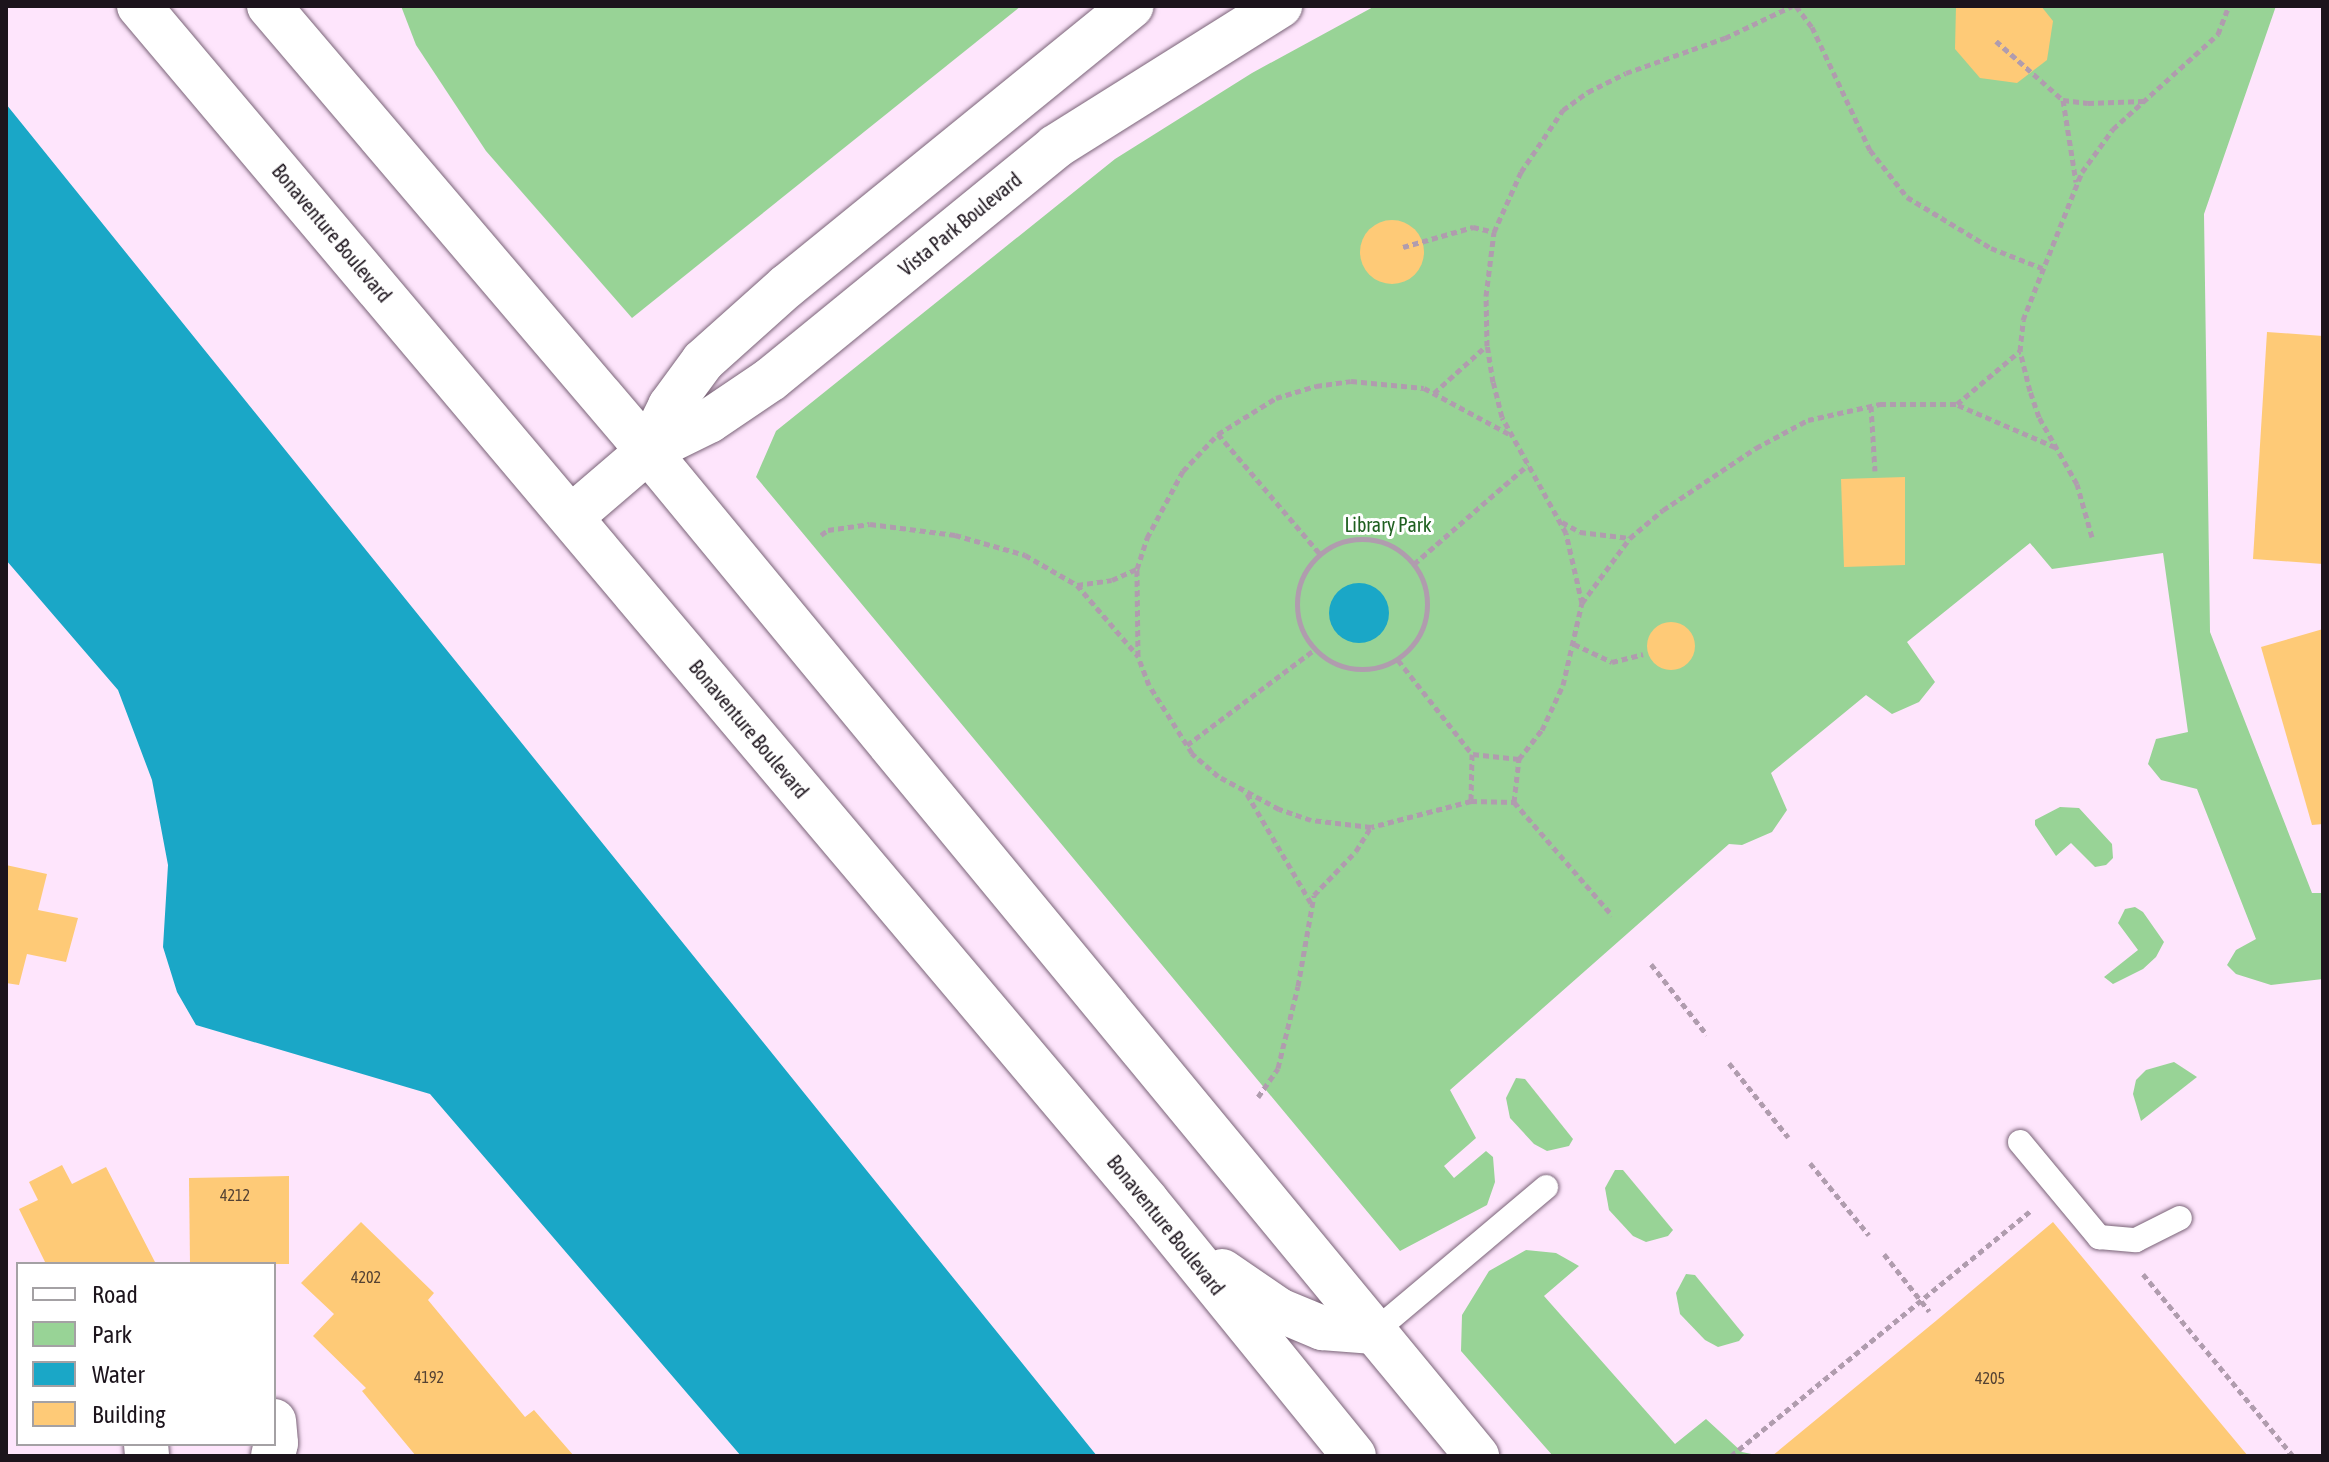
<!DOCTYPE html>
<style>
body{margin:0}
#map{position:relative;width:2329px;height:1462px;overflow:hidden;background:#fee5fc;font-family:"Asap Condensed",sans-serif}
div>[style]{position:absolute}
.green>*{inset:0;background:#98d396}
.water>*{inset:0;background:#1aa7c7}
.round{border-radius:50%}
.building>*{inset:0;background:#feca77}
.path>*{height:5px;margin-top:-2.5px;transform-origin:0;background:repeating-linear-gradient(90deg,#b09cae 0 6px,transparent 0 10px)}
.path>.ring{margin:-2.5px;padding:0;box-sizing:content-box;background:none;border:5px solid #b09cae;border-radius:50%}
.roads{filter:drop-shadow(0 0 2px #796377) drop-shadow(0 0 2px #796377)}
.service>*{height:24px;margin:-12px;padding:0 12px;transform-origin:12px;border-radius:12px;background:#fff}
.minor>*{height:44px;margin:-22px;padding:0 22px;transform-origin:22px;border-radius:22px;background:#fff}
.secondary>*{height:44px;margin:-22px;padding:0 22px;transform-origin:22px;border-radius:22px;background:#fff}
span{translate:-50% -50%;white-space:nowrap;text-align:center;line-height:1.15;-webkit-text-stroke:6px #fff;paint-order:stroke}
.number-label{font-size:16px;color:#544233}
.number-label span{-webkit-text-stroke-width:0}
.street-label{font-size:20px;color:#1c141c}
.park-label{font-size:20px;color:#1f6020}
.frame{position:absolute;inset:0;border:8px solid #1c141c;pointer-events:none}
.legend{position:absolute;left:16px;top:1262px;width:260px;height:184px;box-sizing:border-box;background:#fff;border:2px solid #a4a1a4;margin:0;padding:10px 14px;list-style:none;font-size:24px;color:#1c141c}
.legend li{display:flex;align-items:center;gap:16px;height:40px}
.legend b{width:40px;border:2px solid #a4a1a4}
</style>
<div id="map">
<div class="green">
<div style="clip-path:polygon(401px 6px,1021px 6px,632px 318px,486px 151px,416px 45px)"></div>
<div style="clip-path:polygon(1375px 6px,2276px 6px,2204px 214px,2210px 632px,2312px 893px,2323px 893px,2323px 979px,2271px 985px,2236px 974px,2227px 965px,2236px 950px,2256px 939px,2197px 789px,2161px 780px,2148px 764px,2156px 739px,2188px 732px,2163px 553px,2052px 569px,2030px 543px,1907px 642px,1935px 682px,1919px 702px,1892px 714px,1866px 695px,1771px 773px,1787px 810px,1772px 832px,1742px 845px,1729px 844px,1450px 1090px,1476px 1138px,1444px 1166px,1454px 1178px,1486px 1151px,1493px 1157px,1495px 1182px,1487px 1205px,1400px 1251px,756px 477px,776px 431px,1115px 159px,1252px 73px)"></div>
<div style="clip-path:polygon(2060px 807px,2079px 808px,2112px 844px,2113px 858px,2106px 865px,2095px 867px,2071px 843px,2056px 856px,2035px 825px,2035px 820px)"></div>
<div style="clip-path:polygon(2135px 907px,2143px 912px,2164px 942px,2156px 957px,2143px 969px,2113px 984px,2104px 977px,2138px 950px,2118px 923px,2125px 909px)"></div>
<div style="clip-path:polygon(2174px 1062px,2197px 1077px,2141px 1121px,2133px 1094px,2136px 1080px,2146px 1070px)"></div>
<div style="clip-path:polygon(1516px 1078px,1525px 1079px,1573px 1139px,1569px 1146px,1547px 1151px,1534px 1144px,1510px 1118px,1506px 1098px)"></div>
<div style="clip-path:polygon(1615px 1170px,1623px 1170px,1673px 1230px,1668px 1236px,1646px 1242px,1633px 1236px,1609px 1210px,1605px 1188px)"></div>
<div style="clip-path:polygon(1526px 1250px,1556px 1253px,1579px 1266px,1544px 1296px,1675px 1444px,1706px 1419px,1742px 1452px,1761px 1456px,1553px 1456px,1461px 1351px,1462px 1315px,1489px 1271px)"></div>
<div style="clip-path:polygon(1686px 1274px,1695px 1275px,1744px 1335px,1739px 1341px,1718px 1347px,1705px 1340px,1680px 1314px,1676px 1293px)"></div>
</div>
<div class="water">
<div style="clip-path:polygon(6px 104px,1097px 1456px,741px 1456px,430px 1094px,196px 1025px,177px 992px,163px 947px,168px 865px,152px 780px,118px 690px,6px 560px)"></div>
<div class="round" style="left:1329px;top:583px;width:60px;height:60px"></div>
</div>
<div class="building">
<div style="clip-path:polygon(1956px 6px,2041px 6px,2053px 21px,2047px 60px,2017px 83px,1980px 78px,1955px 49px)"></div>
<div class="round" style="left:1360px;top:220px;width:64px;height:64px"></div>
<div style="clip-path:polygon(2267px 332px,2323px 336px,2323px 564px,2253px 559px)"></div>
<div style="clip-path:polygon(1905px 477px,1905px 565px,1844px 567px,1841px 479px)"></div>
<div class="round" style="left:1647px;top:622px;width:48px;height:48px"></div>
<div style="clip-path:polygon(2323px 629px,2323px 824px,2312px 825px,2261px 647px)"></div>
<div style="clip-path:polygon(6px 865px,47px 874px,38px 910px,78px 918px,66px 962px,27px 954px,19px 985px,6px 983px)"></div>
<div style="clip-path:polygon(62px 1165px,72px 1184px,106px 1167px,156px 1264px,46px 1264px,19px 1209px,38px 1200px,29px 1182px)"></div>
<div style="clip-path:polygon(289px 1176px,289px 1264px,190px 1264px,189px 1178px)"></div>
<div style="clip-path:polygon(361px 1222px,434px 1293px,428px 1300px,525px 1417px,534px 1410px,574px 1456px,416px 1456px,362px 1391px,366px 1388px,313px 1336px,334px 1314px,301px 1283px)"></div>
<div style="clip-path:polygon(2053px 1222px,2248px 1456px,1772px 1456px,1937px 1320px)"></div>
</div>
<div class="path">
<div style="left:1796px;top:6px;width:26px;rotate:53deg"></div>
<div style="left:1812px;top:27px;width:136px;rotate:64.8deg"></div>
<div style="left:1870px;top:150px;width:60px;rotate:51.8deg"></div>
<div style="left:1907px;top:197px;width:98px;rotate:31.3deg"></div>
<div style="left:1991px;top:248px;width:55px;rotate:21.4deg"></div>
<div style="left:1996px;top:41px;width:89px;rotate:41.4deg"></div>
<div style="left:2063px;top:100px;width:25px;rotate:7deg"></div>
<div style="left:2088px;top:103px;width:56px;rotate:-2deg"></div>
<div style="left:2063px;top:100px;width:83px;rotate:81deg"></div>
<div style="left:1403px;top:247px;width:73px;rotate:-15.9deg"></div>
<div style="left:1473px;top:227px;width:22px;rotate:13deg"></div>
<div style="left:1434px;top:393px;width:70px;rotate:-42.1deg"></div>
<div style="left:1958px;top:405px;width:106px;rotate:23.4deg"></div>
<div style="left:1871px;top:406px;width:65px;rotate:86.5deg"></div>
<div style="left:1218px;top:434px;width:157px;rotate:49.6deg"></div>
<div style="left:1562px;top:522px;width:21px;rotate:29deg"></div>
<div style="left:1580px;top:532px;width:50px;rotate:6.8deg"></div>
<div style="left:821px;top:535px;width:9px;rotate:-36deg"></div>
<div style="left:828px;top:530px;width:42px;rotate:-8.1deg"></div>
<div style="left:870px;top:524px;width:86px;rotate:7.4deg"></div>
<div style="left:955px;top:535px;width:73px;rotate:15.9deg"></div>
<div style="left:1025px;top:555px;width:60px;rotate:30deg"></div>
<div style="left:1077px;top:585px;width:94px;rotate:49.3deg"></div>
<div style="left:2092px;top:537px;width:55px;rotate:-105.8deg"></div>
<div style="left:2077px;top:484px;width:77px;rotate:-119.6deg"></div>
<div style="left:2039px;top:417px;width:28px;rotate:-109deg"></div>
<div style="left:2030px;top:391px;width:41px;rotate:-104deg"></div>
<div style="left:2020px;top:351px;width:31px;rotate:-84deg"></div>
<div style="left:2023px;top:320px;width:159px;rotate:-68.3deg"></div>
<div style="left:2082px;top:172px;width:53px;rotate:-54.2deg"></div>
<div style="left:2113px;top:129px;width:142px;rotate:-42.1deg"></div>
<div style="left:2218px;top:34px;width:30px;rotate:-69deg"></div>
<div class="ring" style="left:1297px;top:539px;width:125px;height:125px"></div>
<div style="left:1414px;top:564px;width:151px;rotate:-41deg"></div>
<div style="left:1077px;top:585px;width:35px;rotate:-8deg"></div>
<div style="left:1112px;top:580px;width:27px;rotate:-24deg"></div>
<div style="left:1582px;top:603px;width:81px;rotate:-53.6deg"></div>
<div style="left:1630px;top:538px;width:43px;rotate:-40.3deg"></div>
<div style="left:1663px;top:510px;width:112px;rotate:-33.7deg"></div>
<div style="left:1756px;top:448px;width:59px;rotate:-28.3deg"></div>
<div style="left:1808px;top:420px;width:74px;rotate:-12.5deg"></div>
<div style="left:1880px;top:404px;width:77px"></div>
<div style="left:1957px;top:404px;width:82px;rotate:-40.1deg"></div>
<div style="left:1574px;top:644px;width:42px;rotate:25.3deg"></div>
<div style="left:1612px;top:662px;width:32px;rotate:-14deg"></div>
<div style="left:1398px;top:660px;width:120px;rotate:51.8deg"></div>
<div style="left:1187px;top:745px;width:159px;rotate:-36.8deg"></div>
<div style="left:1519px;top:759px;width:47px;rotate:-173.9deg"></div>
<div style="left:1472px;top:754px;width:47px;rotate:91.2deg"></div>
<div style="left:1471px;top:801px;width:43px;rotate:1.3deg"></div>
<div style="left:1514px;top:802px;width:150px;rotate:49.1deg"></div>
<div style="left:1247px;top:794px;width:129px;rotate:59.6deg"></div>
<div style="left:1471px;top:801px;width:103px;rotate:165.4deg"></div>
<div style="left:1371px;top:827px;width:60px;rotate:-173.3deg"></div>
<div style="left:1311px;top:820px;width:34px;rotate:-161deg"></div>
<div style="left:1279px;top:809px;width:69px;rotate:-151.6deg"></div>
<div style="left:1218px;top:776px;width:35px;rotate:-139deg"></div>
<div style="left:1192px;top:753px;width:80px;rotate:-122.3deg"></div>
<div style="left:1149px;top:685px;width:31px;rotate:-111deg"></div>
<div style="left:1138px;top:656px;width:87px;rotate:-90.7deg"></div>
<div style="left:1137px;top:569px;width:33px;rotate:-72deg"></div>
<div style="left:1147px;top:538px;width:76px;rotate:-61.8deg"></div>
<div style="left:1183px;top:471px;width:51px;rotate:-46.6deg"></div>
<div style="left:1218px;top:434px;width:68px;rotate:-31.8deg"></div>
<div style="left:1276px;top:398px;width:42px;rotate:-16.7deg"></div>
<div style="left:1316px;top:386px;width:35px;rotate:-8deg"></div>
<div style="left:1351px;top:381px;width:73px;rotate:5.5deg"></div>
<div style="left:1424px;top:388px;width:97px;rotate:28.4deg"></div>
<div style="left:1514px;top:802px;width:43px;rotate:-83.4deg"></div>
<div style="left:1519px;top:759px;width:37px;rotate:-52deg"></div>
<div style="left:1542px;top:730px;width:50px;rotate:-65deg"></div>
<div style="left:1563px;top:685px;width:84px;rotate:-77deg"></div>
<div style="left:1582px;top:603px;width:72px;rotate:-102.9deg"></div>
<div style="left:1566px;top:533px;width:132px;rotate:-118.9deg"></div>
<div style="left:1502px;top:417px;width:36px;rotate:-104deg"></div>
<div style="left:1493px;top:382px;width:36px;rotate:-99deg"></div>
<div style="left:1487px;top:346px;width:50px;rotate:-91.1deg"></div>
<div style="left:1486px;top:296px;width:64px;rotate:-82.9deg"></div>
<div style="left:1494px;top:232px;width:66px;rotate:-65.8deg"></div>
<div style="left:1521px;top:172px;width:75px;rotate:-55.9deg"></div>
<div style="left:1563px;top:110px;width:31px;rotate:-36deg"></div>
<div style="left:1588px;top:92px;width:42px;rotate:-26.6deg"></div>
<div style="left:1626px;top:73px;width:105px;rotate:-19.5deg"></div>
<div style="left:1725px;top:38px;width:74px;rotate:-25.5deg"></div>
<div style="left:1651px;top:964px;width:90px;rotate:51.7deg"></div>
<div style="left:1729px;top:1063px;width:95px;rotate:51.4deg"></div>
<div style="left:1258px;top:1097px;width:35px;rotate:-55deg"></div>
<div style="left:1278px;top:1068px;width:84px;rotate:-76.3deg"></div>
<div style="left:1298px;top:986px;width:92px;rotate:-80deg"></div>
<div style="left:1314px;top:895px;width:61px;rotate:-46.3deg"></div>
<div style="left:1356px;top:851px;width:28px;rotate:-58deg"></div>
<div style="left:1810px;top:1163px;width:93px;rotate:50.7deg"></div>
<div style="left:1884px;top:1254px;width:73px;rotate:51.7deg"></div>
<div style="left:2143px;top:1274px;width:236px;rotate:50.5deg"></div>
<div style="left:1731px;top:1456px;width:387px;rotate:-39.3deg"></div>
</div>
<div class="roads">
<div class="service">
<div style="left:2020px;top:1142px;width:124px;rotate:50.3deg"></div>
<div style="left:2099px;top:1237px;width:37px;rotate:5deg"></div>
<div style="left:2136px;top:1240px;width:49px;rotate:-26.6deg"></div>
<div style="left:1374px;top:1332px;width:225px;rotate:-40.1deg"></div>
</div>
<div class="minor">
<div style="left:648px;top:451px;width:50px;rotate:-63.9deg"></div>
<div style="left:670px;top:406px;width:56px;rotate:-53.7deg"></div>
<div style="left:703px;top:361px;width:113px;rotate:-41.8deg"></div>
<div style="left:787px;top:286px;width:444px;rotate:-39.1deg"></div>
<div style="left:571px;top:517px;width:101px;rotate:-40.6deg"></div>
<div style="left:648px;top:451px;width:68px;rotate:-26.2deg"></div>
<div style="left:709px;top:421px;width:75px;rotate:-34.1deg"></div>
<div style="left:771px;top:379px;width:367px;rotate:-39.2deg"></div>
<div style="left:1055px;top:147px;width:266px;rotate:-32.1deg"></div>
<div style="left:146px;top:1444px;width:12px;rotate:85deg"></div>
<div style="left:273px;top:1456px;width:13px;rotate:-77deg"></div>
<div style="left:276px;top:1443px;width:22px;rotate:-95deg"></div>
</div>
<div class="secondary">
<div style="left:139px;top:6px;width:1563px;rotate:49.85deg"></div>
<div style="left:1147px;top:1201px;width:328px;rotate:50.9deg"></div>
<div style="left:269px;top:6px;width:585px;rotate:49.58deg"></div>
<div style="left:648px;top:451px;width:1303px;rotate:50.48deg"></div>
<div style="left:1222px;top:1271px;width:69px;rotate:34.4deg"></div>
<div style="left:1279px;top:1310px;width:47px;rotate:22.7deg"></div>
<div style="left:1322px;top:1328px;width:52px;rotate:4.4deg"></div>
</div>
</div>
<div class="number-label">
<span style="left:235px;top:1195px">4212</span>
<span style="left:366px;top:1277px">4202</span>
<span style="left:429px;top:1377px">4192</span>
<span style="left:1990px;top:1378px">4205</span>
</div>
<div class="street-label">
<span style="left:960px;top:224px;rotate:-39deg">Vista Park Boulevard</span>
<span style="left:332px;top:233px;rotate:50deg">Bonaventure Boulevard</span>
<span style="left:749px;top:729px;rotate:50deg">Bonaventure Boulevard</span>
<span style="left:1166px;top:1225px;rotate:51deg">Bonaventure Boulevard</span>
</div>
<div class="park-label">
<span style="left:1388px;top:524px">Library Park</span>
</div>
<div class="frame"></div>
<ul class="legend">
<li><b style="height:10px;background:#fff"></b>Road</li>
<li><b style="height:22px;background:#98d396"></b>Park</li>
<li><b style="height:22px;background:#1aa7c7"></b>Water</li>
<li><b style="height:22px;background:#feca77"></b>Building</li>
</ul>
</div>
